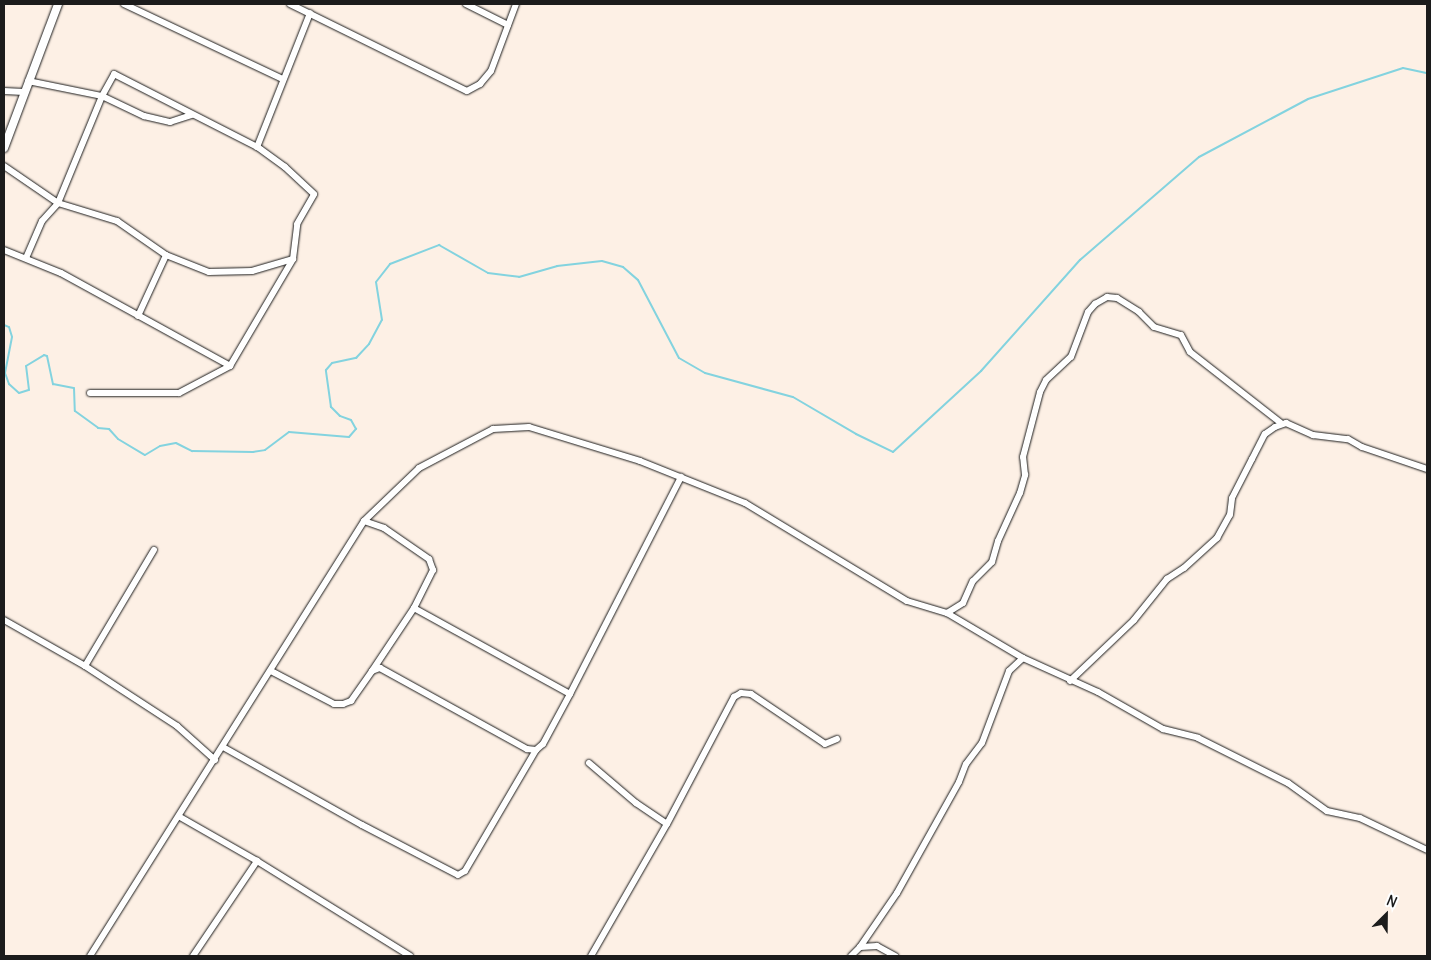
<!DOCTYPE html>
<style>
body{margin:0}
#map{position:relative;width:1431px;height:960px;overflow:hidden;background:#fdf0e5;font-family:Delius,sans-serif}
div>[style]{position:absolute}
.stream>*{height:2px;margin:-1px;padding:0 1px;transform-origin:1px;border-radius:1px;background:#83d3df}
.roads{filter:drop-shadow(0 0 1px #1c1c1c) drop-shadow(0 0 1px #1c1c1c)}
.minor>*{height:6px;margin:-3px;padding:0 3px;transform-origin:3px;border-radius:3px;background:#fff}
.tertiary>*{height:8px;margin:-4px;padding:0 4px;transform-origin:4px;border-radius:4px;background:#fff}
span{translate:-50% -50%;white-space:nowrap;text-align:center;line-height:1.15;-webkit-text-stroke:4px #fff;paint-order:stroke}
.frame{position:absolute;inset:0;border:5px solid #1c1c1c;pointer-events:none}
.north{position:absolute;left:1361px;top:890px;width:50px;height:50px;-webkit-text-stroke:4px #fff;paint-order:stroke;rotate:23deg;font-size:14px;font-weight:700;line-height:20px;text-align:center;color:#1c1c1c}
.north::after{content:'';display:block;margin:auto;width:18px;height:22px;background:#1c1c1c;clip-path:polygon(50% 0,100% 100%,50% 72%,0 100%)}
</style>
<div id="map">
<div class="stream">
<div style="left:4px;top:325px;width:5px;rotate:22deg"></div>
<div style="left:9px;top:327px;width:10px;rotate:73deg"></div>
<div style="left:12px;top:337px;width:37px;rotate:101deg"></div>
<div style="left:5px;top:373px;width:12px;rotate:70deg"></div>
<div style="left:9px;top:384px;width:13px;rotate:42deg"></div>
<div style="left:19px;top:393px;width:10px;rotate:-17deg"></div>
<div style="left:29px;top:390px;width:24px;rotate:-97deg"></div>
<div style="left:26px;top:366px;width:21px;rotate:-31deg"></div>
<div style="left:44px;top:355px;width:3px;rotate:18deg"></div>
<div style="left:47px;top:356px;width:29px;rotate:78deg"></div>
<div style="left:53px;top:384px;width:21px;rotate:11deg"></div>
<div style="left:74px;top:388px;width:23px;rotate:88deg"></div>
<div style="left:75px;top:411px;width:29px;rotate:36deg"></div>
<div style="left:98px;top:428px;width:11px;rotate:5deg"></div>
<div style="left:109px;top:429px;width:13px;rotate:48deg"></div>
<div style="left:118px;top:439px;width:31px;rotate:31deg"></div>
<div style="left:145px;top:455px;width:17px;rotate:-31deg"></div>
<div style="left:160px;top:446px;width:16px;rotate:-11deg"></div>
<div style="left:176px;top:443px;width:18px;rotate:27deg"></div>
<div style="left:192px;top:451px;width:61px;rotate:0.9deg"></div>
<div style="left:253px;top:452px;width:12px;rotate:-9deg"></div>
<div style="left:265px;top:450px;width:30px;rotate:-37deg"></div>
<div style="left:289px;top:432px;width:60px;rotate:4.8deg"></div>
<div style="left:349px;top:437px;width:11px;rotate:-49deg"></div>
<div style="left:356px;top:429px;width:10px;rotate:-119deg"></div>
<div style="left:351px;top:420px;width:12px;rotate:-160deg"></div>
<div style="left:340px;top:416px;width:13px;rotate:-135deg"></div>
<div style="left:331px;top:407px;width:37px;rotate:-98deg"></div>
<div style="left:326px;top:370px;width:9px;rotate:-49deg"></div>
<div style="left:332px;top:363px;width:25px;rotate:-12deg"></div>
<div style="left:356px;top:358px;width:19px;rotate:-47deg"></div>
<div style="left:369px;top:344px;width:27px;rotate:-62deg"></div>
<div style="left:382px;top:320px;width:38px;rotate:-99deg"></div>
<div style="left:376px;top:282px;width:23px;rotate:-52deg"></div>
<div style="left:390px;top:264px;width:53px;rotate:-21.2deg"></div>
<div style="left:439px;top:245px;width:56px;rotate:29.7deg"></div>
<div style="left:488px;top:273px;width:31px;rotate:7deg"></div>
<div style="left:519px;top:277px;width:40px;rotate:-16deg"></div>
<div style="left:557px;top:266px;width:45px;rotate:-6.3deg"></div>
<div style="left:602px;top:261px;width:22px;rotate:16deg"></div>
<div style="left:623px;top:267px;width:20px;rotate:41deg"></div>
<div style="left:638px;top:280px;width:88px;rotate:62.3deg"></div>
<div style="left:679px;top:358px;width:30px;rotate:30deg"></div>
<div style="left:705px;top:373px;width:91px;rotate:15.3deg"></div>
<div style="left:793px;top:397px;width:73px;rotate:30.4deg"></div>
<div style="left:856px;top:434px;width:41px;rotate:25.9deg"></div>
<div style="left:893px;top:452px;width:120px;rotate:-42.6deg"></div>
<div style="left:981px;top:371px;width:149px;rotate:-48.3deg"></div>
<div style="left:1080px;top:260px;width:157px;rotate:-40.9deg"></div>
<div style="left:1199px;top:157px;width:123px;rotate:-28deg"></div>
<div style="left:1308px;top:99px;width:100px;rotate:-18.1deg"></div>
<div style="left:1403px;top:68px;width:25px;rotate:12deg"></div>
</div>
<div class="roads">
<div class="minor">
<div style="left:124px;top:4px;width:176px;rotate:25.3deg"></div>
<div style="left:290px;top:4px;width:197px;rotate:26.2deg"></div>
<div style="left:467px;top:91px;width:15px;rotate:-28deg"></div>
<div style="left:480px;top:84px;width:17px;rotate:-50deg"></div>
<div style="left:491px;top:71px;width:72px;rotate:-69.5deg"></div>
<div style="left:466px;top:4px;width:47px;rotate:26.6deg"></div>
<div style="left:28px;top:81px;width:76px;rotate:11.5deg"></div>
<div style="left:102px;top:96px;width:25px;rotate:-61deg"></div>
<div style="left:114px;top:74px;width:161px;rotate:27deg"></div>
<div style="left:4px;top:91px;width:20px;rotate:3deg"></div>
<div style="left:4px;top:166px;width:65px;rotate:34.4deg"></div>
<div style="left:58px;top:203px;width:62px;rotate:17deg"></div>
<div style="left:117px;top:221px;width:60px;rotate:34.8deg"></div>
<div style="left:166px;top:255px;width:46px;rotate:21.6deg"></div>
<div style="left:209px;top:272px;width:43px;rotate:-1.3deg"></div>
<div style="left:252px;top:271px;width:43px;rotate:-16.3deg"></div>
<div style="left:293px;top:259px;width:35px;rotate:-83deg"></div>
<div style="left:297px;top:224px;width:34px;rotate:-60deg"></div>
<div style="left:314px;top:194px;width:40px;rotate:-137deg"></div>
<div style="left:285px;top:167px;width:34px;rotate:-144deg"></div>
<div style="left:257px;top:147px;width:144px;rotate:-68.4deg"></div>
<div style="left:4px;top:250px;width:61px;rotate:22deg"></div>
<div style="left:61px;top:273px;width:193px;rotate:28.8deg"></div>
<div style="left:26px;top:258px;width:40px;rotate:-66.6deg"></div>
<div style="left:42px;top:221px;width:24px;rotate:-48deg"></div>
<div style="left:58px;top:203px;width:116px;rotate:-67.6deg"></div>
<div style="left:102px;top:96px;width:47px;rotate:25.5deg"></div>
<div style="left:144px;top:116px;width:27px;rotate:13deg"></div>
<div style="left:170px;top:122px;width:23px;rotate:-18deg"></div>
<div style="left:138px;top:316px;width:67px;rotate:-65.3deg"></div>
<div style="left:90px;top:393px;width:89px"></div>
<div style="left:179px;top:393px;width:58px;rotate:-27.9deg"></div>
<div style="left:230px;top:366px;width:124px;rotate:-59.5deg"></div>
<div style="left:364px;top:521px;width:21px;rotate:19deg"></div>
<div style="left:384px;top:528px;width:55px;rotate:34.6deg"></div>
<div style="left:429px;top:559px;width:12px;rotate:70deg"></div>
<div style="left:433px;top:570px;width:42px;rotate:116.6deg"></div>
<div style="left:414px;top:608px;width:76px;rotate:123.7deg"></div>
<div style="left:414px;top:608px;width:178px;rotate:28.9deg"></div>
<div style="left:947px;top:613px;width:19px;rotate:-32deg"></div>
<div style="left:963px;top:603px;width:24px;rotate:-66deg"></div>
<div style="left:973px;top:581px;width:27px;rotate:-45deg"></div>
<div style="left:992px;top:562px;width:22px;rotate:-74deg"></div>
<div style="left:998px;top:541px;width:53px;rotate:-65.4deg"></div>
<div style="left:1020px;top:493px;width:19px;rotate:-74deg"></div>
<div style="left:1025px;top:475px;width:18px;rotate:-96deg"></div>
<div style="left:1023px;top:457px;width:67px;rotate:-75.3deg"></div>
<div style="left:1040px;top:392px;width:13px;rotate:-63deg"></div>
<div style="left:1046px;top:380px;width:34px;rotate:-43deg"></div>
<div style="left:1071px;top:357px;width:48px;rotate:-69.3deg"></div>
<div style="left:1088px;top:312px;width:11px;rotate:-49deg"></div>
<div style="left:1095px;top:304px;width:14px;rotate:-30deg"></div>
<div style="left:1107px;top:297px;width:10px;rotate:6deg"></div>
<div style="left:1117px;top:298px;width:26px;rotate:32deg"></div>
<div style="left:1139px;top:312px;width:21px;rotate:45deg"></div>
<div style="left:1154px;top:327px;width:28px;rotate:17deg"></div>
<div style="left:1181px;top:335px;width:19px;rotate:62deg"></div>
<div style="left:1190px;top:352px;width:115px;rotate:38deg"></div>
<div style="left:4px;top:620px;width:93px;rotate:29.6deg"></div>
<div style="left:85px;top:666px;width:110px;rotate:33.1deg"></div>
<div style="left:177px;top:726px;width:51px;rotate:41.8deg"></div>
<div style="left:85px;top:666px;width:135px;rotate:-59.3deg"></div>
<div style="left:271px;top:671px;width:71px;rotate:27.6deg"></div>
<div style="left:334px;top:704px;width:9px"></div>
<div style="left:343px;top:704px;width:9px;rotate:-21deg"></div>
<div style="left:351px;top:701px;width:37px;rotate:-55deg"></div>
<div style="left:372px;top:671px;width:9px;rotate:-21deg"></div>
<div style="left:380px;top:668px;width:168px;rotate:28.9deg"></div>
<div style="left:527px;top:749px;width:9px;rotate:6deg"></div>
<div style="left:536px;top:750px;width:9px;rotate:-41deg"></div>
<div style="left:543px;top:744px;width:57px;rotate:-61.6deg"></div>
<div style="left:570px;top:694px;width:244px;rotate:-62.9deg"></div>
<div style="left:1070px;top:681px;width:88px;rotate:-43.6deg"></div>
<div style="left:1134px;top:620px;width:53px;rotate:-51.2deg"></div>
<div style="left:1167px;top:579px;width:20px;rotate:-33deg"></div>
<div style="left:1184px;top:568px;width:45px;rotate:-42.3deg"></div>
<div style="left:1217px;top:538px;width:26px;rotate:-61deg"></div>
<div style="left:1230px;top:515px;width:17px;rotate:-83deg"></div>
<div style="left:1232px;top:498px;width:44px;rotate:-62.9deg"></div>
<div style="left:1252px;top:459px;width:28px;rotate:-63deg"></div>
<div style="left:1265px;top:434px;width:12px;rotate:-35deg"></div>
<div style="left:1275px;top:427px;width:12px;rotate:-20deg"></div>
<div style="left:1286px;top:423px;width:30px;rotate:24deg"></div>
<div style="left:1313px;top:435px;width:35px;rotate:7deg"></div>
<div style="left:1348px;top:439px;width:16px;rotate:30deg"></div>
<div style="left:1362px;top:447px;width:69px;rotate:18.7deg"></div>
<div style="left:223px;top:747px;width:159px;rotate:29.3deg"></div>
<div style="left:362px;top:825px;width:108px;rotate:27.5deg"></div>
<div style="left:458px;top:875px;width:8px;rotate:-30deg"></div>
<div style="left:465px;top:871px;width:140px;rotate:-59.6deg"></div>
<div style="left:589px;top:763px;width:62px;rotate:40.4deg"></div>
<div style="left:636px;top:803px;width:37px;rotate:34deg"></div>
<div style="left:180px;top:817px;width:89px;rotate:29.7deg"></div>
<div style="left:257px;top:861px;width:180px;rotate:31.8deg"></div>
<div style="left:860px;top:947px;width:65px;rotate:-55.6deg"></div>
<div style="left:897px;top:893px;width:127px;rotate:-60.8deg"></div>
<div style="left:959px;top:782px;width:19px;rotate:-69deg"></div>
<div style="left:966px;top:764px;width:26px;rotate:-53deg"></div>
<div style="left:982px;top:743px;width:77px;rotate:-69.4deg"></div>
<div style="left:1009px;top:671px;width:19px;rotate:-43deg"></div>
<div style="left:90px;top:956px;width:514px;rotate:-57.79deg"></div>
<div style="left:364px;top:521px;width:76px;rotate:-43.9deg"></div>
<div style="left:419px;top:468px;width:84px;rotate:-27.8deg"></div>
<div style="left:493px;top:429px;width:36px;rotate:-3deg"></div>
<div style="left:529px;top:427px;width:116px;rotate:17deg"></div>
<div style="left:640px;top:461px;width:113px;rotate:21.8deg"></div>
<div style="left:745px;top:503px;width:189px;rotate:31.2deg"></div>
<div style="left:907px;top:601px;width:42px;rotate:16.7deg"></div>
<div style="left:947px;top:613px;width:88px;rotate:30.6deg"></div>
<div style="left:1023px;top:658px;width:82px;rotate:24.4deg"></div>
<div style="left:1098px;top:692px;width:75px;rotate:29.6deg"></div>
<div style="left:1163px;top:729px;width:36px;rotate:14deg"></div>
<div style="left:1198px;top:738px;width:101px;rotate:26.6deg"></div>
<div style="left:1288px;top:783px;width:48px;rotate:35.7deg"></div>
<div style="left:1327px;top:811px;width:34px;rotate:12deg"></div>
<div style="left:1360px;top:818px;width:74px;rotate:25.5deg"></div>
<div style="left:193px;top:956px;width:115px;rotate:-56deg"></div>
<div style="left:591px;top:956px;width:152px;rotate:-60.1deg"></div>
<div style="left:667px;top:824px;width:144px;rotate:-62.2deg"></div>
<div style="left:734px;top:697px;width:8px;rotate:-30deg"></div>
<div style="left:741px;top:693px;width:10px;rotate:6deg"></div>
<div style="left:751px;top:694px;width:89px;rotate:34deg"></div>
<div style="left:825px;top:744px;width:13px;rotate:-23deg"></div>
<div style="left:851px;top:956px;width:13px;rotate:-45deg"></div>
<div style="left:860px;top:947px;width:17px;rotate:-3deg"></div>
<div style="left:877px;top:946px;width:21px;rotate:29deg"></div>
</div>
<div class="tertiary">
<div style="left:4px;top:148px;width:154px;rotate:-69.4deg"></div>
</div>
</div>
<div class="frame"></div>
<div class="north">N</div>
</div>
